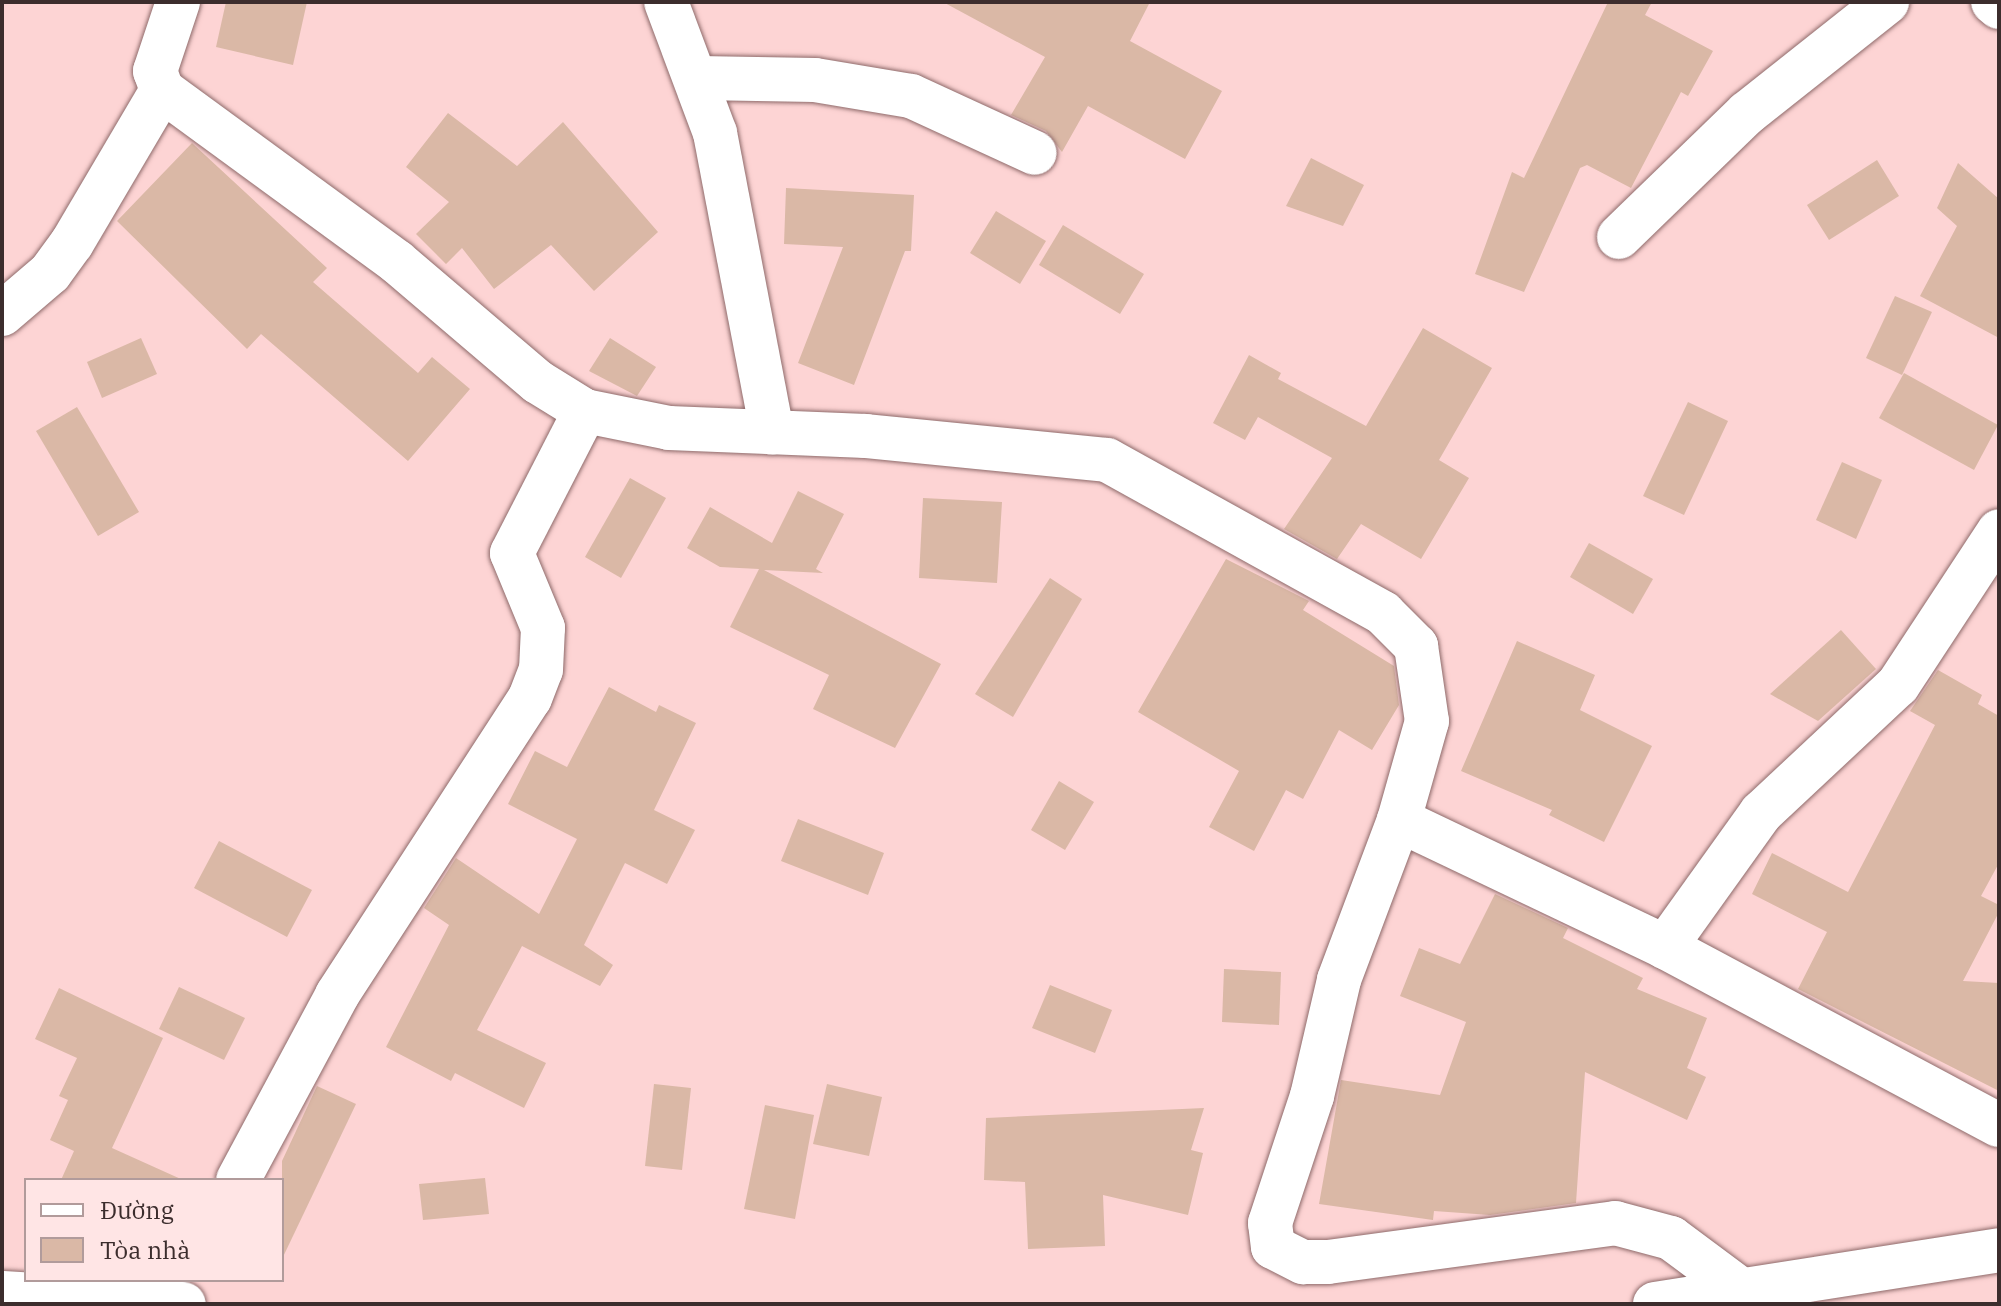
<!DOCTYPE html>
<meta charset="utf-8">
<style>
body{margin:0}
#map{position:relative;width:2001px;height:1306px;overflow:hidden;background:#fdd4d4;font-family:"IBM Plex Serif",serif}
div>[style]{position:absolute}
.building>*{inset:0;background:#dab8a6}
.roads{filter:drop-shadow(0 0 2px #8e6a6a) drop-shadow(0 0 2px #8e6a6a)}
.minor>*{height:44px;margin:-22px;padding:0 22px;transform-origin:22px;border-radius:22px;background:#fff}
.tertiary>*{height:44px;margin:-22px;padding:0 22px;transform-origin:22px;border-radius:22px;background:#fff}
span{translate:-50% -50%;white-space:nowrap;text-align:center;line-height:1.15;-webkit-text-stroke:7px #ffe5e5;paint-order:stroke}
.frame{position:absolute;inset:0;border:4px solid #3c2d2d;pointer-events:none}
.legend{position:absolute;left:24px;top:1178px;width:260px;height:104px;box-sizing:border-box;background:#ffe5e5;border:2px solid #b19b9b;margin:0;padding:10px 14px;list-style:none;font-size:24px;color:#3c2d2d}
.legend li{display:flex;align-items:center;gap:16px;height:40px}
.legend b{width:40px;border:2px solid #b19b9b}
</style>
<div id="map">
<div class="building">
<div style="clip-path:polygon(226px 2px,307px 2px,293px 65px,216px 47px)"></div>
<div style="clip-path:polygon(943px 2px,1150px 2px,1130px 41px,1222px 91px,1185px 159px,1088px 106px,1062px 152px,1046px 131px,1011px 115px,1045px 57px)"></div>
<div style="clip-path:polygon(1608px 2px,1652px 2px,1645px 15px,1713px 51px,1688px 96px,1681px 92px,1631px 188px,1587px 165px,1580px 168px,1524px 292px,1475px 274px,1512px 172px,1524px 178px)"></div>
<div style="clip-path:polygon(448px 113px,517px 166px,563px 122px,658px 232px,594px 291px,551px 245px,494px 289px,462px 248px,446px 264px,416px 234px,449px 202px,406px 167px)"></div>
<div style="clip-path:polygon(192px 143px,327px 268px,313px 282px,418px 373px,432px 357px,470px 389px,408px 461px,261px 334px,247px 349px,117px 221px)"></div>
<div style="clip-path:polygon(1311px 158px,1364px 185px,1343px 226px,1286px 206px)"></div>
<div style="clip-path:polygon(1877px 160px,1899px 196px,1829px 240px,1807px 205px)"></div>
<div style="clip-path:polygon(1958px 163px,1999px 199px,1999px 338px,1920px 296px,1957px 226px,1937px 208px)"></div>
<div style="clip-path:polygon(786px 188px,914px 195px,911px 251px,905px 251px,854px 385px,798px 363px,843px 247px,784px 244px)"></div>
<div style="clip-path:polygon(996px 211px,1046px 241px,1020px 284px,970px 253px)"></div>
<div style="clip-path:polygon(1063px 225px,1144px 274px,1120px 314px,1039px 265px)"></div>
<div style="clip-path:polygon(1895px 296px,1932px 312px,1902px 375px,1866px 358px)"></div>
<div style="clip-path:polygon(1423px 328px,1492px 368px,1439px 460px,1469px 478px,1421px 559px,1361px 524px,1337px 559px,1284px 529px,1332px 458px,1258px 417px,1245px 440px,1213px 423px,1249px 355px,1281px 373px,1278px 379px,1366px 426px)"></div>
<div style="clip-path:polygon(141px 338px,157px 374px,102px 398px,87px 362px)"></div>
<div style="clip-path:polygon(610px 338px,656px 367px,637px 396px,589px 371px)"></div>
<div style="clip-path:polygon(1904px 373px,1998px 425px,1974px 470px,1879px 418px)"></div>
<div style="clip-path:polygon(1688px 402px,1728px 421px,1684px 515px,1643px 496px)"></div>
<div style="clip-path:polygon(77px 407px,139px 512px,98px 536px,36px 431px)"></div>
<div style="clip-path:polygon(1842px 462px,1882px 480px,1856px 539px,1816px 520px)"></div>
<div style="clip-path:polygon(630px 478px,666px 498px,621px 578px,585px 557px)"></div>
<div style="clip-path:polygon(798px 491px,844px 514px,816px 569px,823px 573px,764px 570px,941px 664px,895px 748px,813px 709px,829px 675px,730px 627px,759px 569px,720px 567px,687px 548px,710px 507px,772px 543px)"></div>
<div style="clip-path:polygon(923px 498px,1002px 502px,997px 583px,919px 578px)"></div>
<div style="clip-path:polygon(1589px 543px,1653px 579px,1633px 614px,1570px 577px)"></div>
<div style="clip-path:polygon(1226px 559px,1309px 601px,1303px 610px,1394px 666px,1399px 705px,1372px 750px,1339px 730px,1303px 799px,1286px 790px,1254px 851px,1209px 827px,1239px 771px,1138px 712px)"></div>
<div style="clip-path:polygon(1050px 578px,1082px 599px,1013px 717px,975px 694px)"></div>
<div style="clip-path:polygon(1841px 630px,1876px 669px,1818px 721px,1770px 694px)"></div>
<div style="clip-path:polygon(1517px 641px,1595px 675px,1580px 710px,1652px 746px,1604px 842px,1549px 815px,1552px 810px,1461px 771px)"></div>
<div style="clip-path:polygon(1938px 670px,1982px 695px,1978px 704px,1999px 716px,1999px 863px,1981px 896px,1999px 905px,1999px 912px,1963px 981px,1999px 983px,1999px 1091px,1798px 989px,1827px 932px,1752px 894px,1772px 853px,1848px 892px,1935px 725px,1910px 711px)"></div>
<div style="clip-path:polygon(609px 687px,656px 712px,659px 705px,696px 723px,654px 810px,695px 830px,667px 884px,625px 863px,584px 945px,613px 965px,600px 986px,522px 946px,477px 1030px,546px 1063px,524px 1108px,455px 1073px,451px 1081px,386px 1047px,449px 925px,424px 908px,456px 858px,539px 914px,577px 839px,508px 804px,535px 751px,567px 767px)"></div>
<div style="clip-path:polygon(1059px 781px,1094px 802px,1065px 850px,1031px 830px)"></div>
<div style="clip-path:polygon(798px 819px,884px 853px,868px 895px,781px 861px)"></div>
<div style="clip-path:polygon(219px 841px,312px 890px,287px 937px,194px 888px)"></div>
<div style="clip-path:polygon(1495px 894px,1568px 928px,1563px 938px,1643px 978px,1637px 989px,1707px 1018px,1687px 1068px,1706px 1077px,1687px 1120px,1585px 1072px,1576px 1203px,1490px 1215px,1434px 1211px,1433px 1220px,1319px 1204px,1341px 1080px,1440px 1095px,1466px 1022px,1400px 996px,1419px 948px,1460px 964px)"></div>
<div style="clip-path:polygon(1224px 969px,1281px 972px,1279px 1025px,1222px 1022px)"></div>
<div style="clip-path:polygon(1050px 985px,1112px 1010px,1095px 1053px,1032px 1028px)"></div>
<div style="clip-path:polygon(179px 987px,245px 1018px,224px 1060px,159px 1029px)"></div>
<div style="clip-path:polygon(59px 988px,163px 1038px,112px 1148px,183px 1180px,61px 1180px,74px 1151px,50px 1140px,68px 1100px,59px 1096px,77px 1058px,35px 1039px)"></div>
<div style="clip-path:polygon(654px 1084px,691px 1088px,682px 1170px,645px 1166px)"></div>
<div style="clip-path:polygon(827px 1084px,882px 1097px,869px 1156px,813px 1144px)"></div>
<div style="clip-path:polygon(317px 1086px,356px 1104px,282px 1259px,282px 1161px)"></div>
<div style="clip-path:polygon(765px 1105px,814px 1115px,795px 1219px,744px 1209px)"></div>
<div style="clip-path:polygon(1204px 1108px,1191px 1150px,1203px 1153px,1188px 1215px,1103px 1195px,1105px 1246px,1028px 1249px,1025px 1182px,984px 1180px,986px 1118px)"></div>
<div style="clip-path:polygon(485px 1178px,489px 1214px,423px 1220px,419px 1184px)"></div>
</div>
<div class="roads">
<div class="minor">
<div style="left:178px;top:2px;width:73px;rotate:108.4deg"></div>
<div style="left:155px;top:71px;width:20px;rotate:70deg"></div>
<div style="left:162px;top:90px;width:291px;rotate:36.2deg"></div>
<div style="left:397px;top:262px;width:185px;rotate:40.4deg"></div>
<div style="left:538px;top:382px;width:55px;rotate:31.7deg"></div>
<div style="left:585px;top:411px;width:86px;rotate:11.4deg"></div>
<div style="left:669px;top:428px;width:197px;rotate:2.3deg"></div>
<div style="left:866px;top:436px;width:242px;rotate:5.7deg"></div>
<div style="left:1107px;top:460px;width:316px;rotate:29deg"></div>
<div style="left:1383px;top:613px;width:47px;rotate:45deg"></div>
<div style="left:1416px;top:646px;width:76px;rotate:81.7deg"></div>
<div style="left:1427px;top:721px;width:103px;rotate:105.8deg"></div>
<div style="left:1399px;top:820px;width:171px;rotate:110.6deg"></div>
<div style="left:1339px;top:980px;width:119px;rotate:103.1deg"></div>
<div style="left:1312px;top:1096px;width:134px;rotate:108.3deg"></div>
<div style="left:1270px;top:1223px;width:24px;rotate:83deg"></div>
<div style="left:1273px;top:1247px;width:34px;rotate:27deg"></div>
<div style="left:1303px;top:1262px;width:25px"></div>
<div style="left:1328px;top:1262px;width:290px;rotate:-7.7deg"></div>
<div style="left:1615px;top:1223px;width:58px;rotate:15deg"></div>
<div style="left:1671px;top:1238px;width:87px;rotate:36.6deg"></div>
<div style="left:666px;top:2px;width:140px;rotate:69.5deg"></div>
<div style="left:715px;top:133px;width:305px;rotate:79.2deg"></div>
<div style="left:1993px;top:2px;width:8px;rotate:40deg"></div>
<div style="left:699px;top:78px;width:116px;rotate:1deg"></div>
<div style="left:815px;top:80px;width:97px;rotate:9.5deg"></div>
<div style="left:911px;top:96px;width:136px;rotate:24.7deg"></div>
<div style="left:1619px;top:237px;width:178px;rotate:-44.1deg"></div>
<div style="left:1747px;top:113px;width:179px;rotate:-38.4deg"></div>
<div style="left:2px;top:314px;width:63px;rotate:-40.5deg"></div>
<div style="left:50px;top:273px;width:37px;rotate:-54deg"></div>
<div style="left:72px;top:243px;width:178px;rotate:-59.5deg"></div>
<div style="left:1399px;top:820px;width:295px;rotate:25.5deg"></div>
<div style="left:1665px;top:947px;width:378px;rotate:28.1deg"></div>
<div style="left:1665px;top:947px;width:165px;rotate:-54.4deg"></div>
<div style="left:1761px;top:813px;width:187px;rotate:-43.1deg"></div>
<div style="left:1898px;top:685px;width:184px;rotate:-56.7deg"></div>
<div style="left:238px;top:1180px;width:210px;rotate:-61.8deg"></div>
<div style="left:337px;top:995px;width:354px;rotate:-57deg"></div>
<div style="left:530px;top:698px;width:30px;rotate:-69deg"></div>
<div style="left:541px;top:670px;width:42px;rotate:-87.3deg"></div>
<div style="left:543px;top:628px;width:81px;rotate:-112.5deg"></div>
<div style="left:512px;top:553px;width:160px;rotate:-62.8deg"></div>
</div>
<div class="tertiary">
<div style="left:2px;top:1293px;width:182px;rotate:3.5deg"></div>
<div style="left:1655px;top:1304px;width:348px;rotate:-8.9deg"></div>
</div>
</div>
<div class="frame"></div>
<ul class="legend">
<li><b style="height:10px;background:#fff"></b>Đường</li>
<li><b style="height:22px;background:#dab8a6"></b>Tòa nhà</li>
</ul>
</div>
